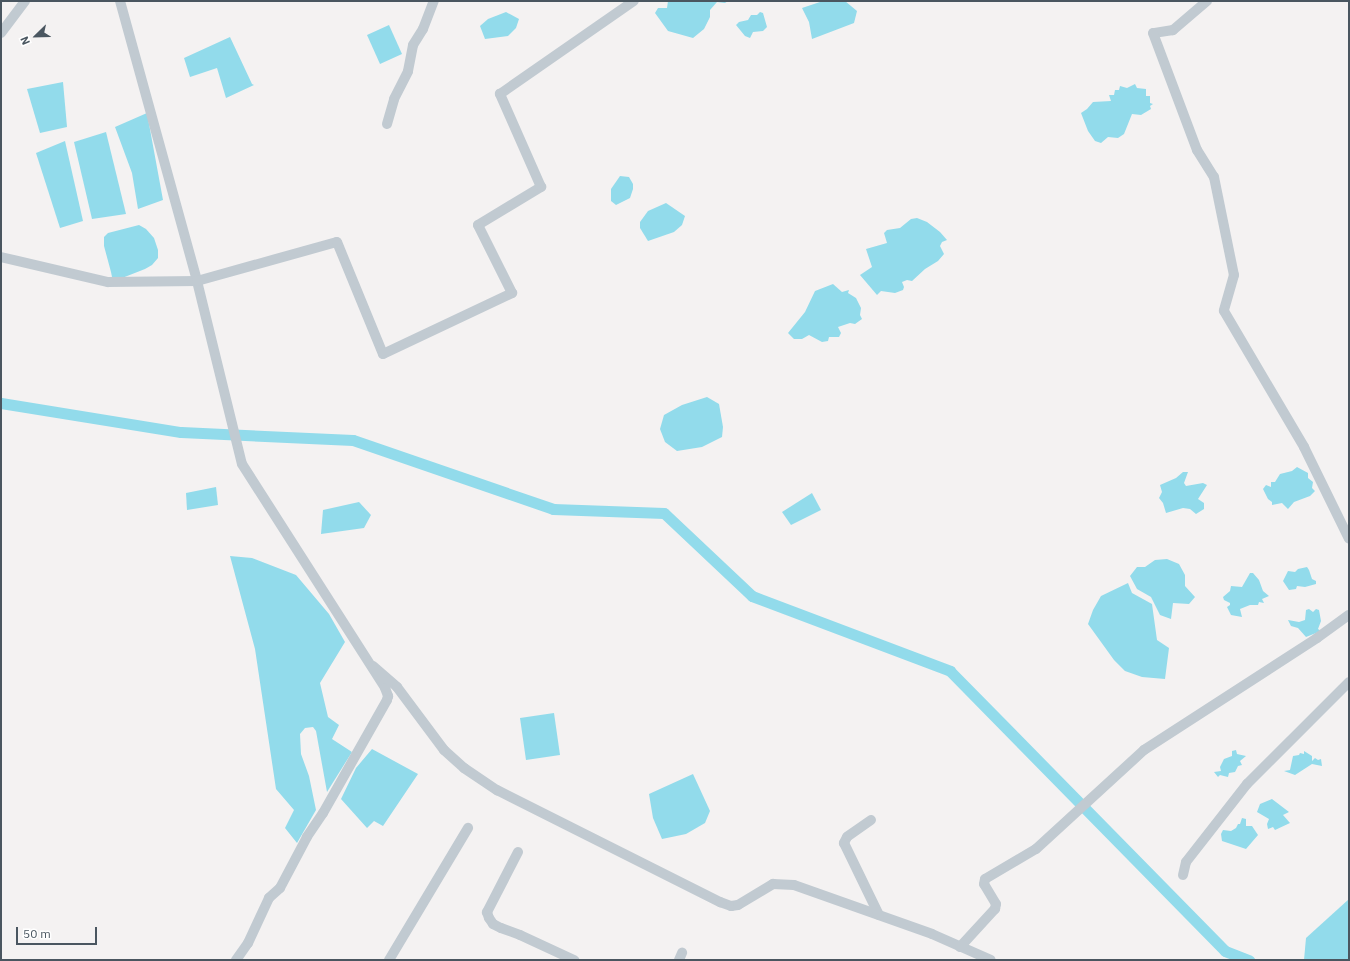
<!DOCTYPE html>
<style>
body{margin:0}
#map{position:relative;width:1350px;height:961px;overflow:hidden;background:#f4f2f2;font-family:"IBM Plex Sans",sans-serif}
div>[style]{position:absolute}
.water>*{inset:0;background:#92dbeb}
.canal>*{height:11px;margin:-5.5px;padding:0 5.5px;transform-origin:5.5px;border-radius:5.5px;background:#92dbeb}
.street>*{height:10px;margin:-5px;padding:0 5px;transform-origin:5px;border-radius:5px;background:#c1cad1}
span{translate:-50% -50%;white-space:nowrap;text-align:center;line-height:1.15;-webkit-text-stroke:3px #fff;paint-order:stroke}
.frame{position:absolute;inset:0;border:2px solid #4a5660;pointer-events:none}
.north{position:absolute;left:16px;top:16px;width:40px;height:40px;-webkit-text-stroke:3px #fff;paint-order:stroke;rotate:247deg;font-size:11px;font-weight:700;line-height:16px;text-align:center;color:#4a5660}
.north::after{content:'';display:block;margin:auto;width:14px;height:18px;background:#4a5660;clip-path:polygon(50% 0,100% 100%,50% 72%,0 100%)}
.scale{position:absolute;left:16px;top:927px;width:81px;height:18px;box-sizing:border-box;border:2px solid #4a5660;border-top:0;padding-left:5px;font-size:12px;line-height:14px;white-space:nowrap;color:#4a5660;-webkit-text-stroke:3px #fff;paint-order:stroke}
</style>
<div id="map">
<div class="water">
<div style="clip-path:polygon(668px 1px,728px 1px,725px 3px,717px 2px,710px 10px,710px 17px,704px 29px,693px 38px,668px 31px,655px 13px,658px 8px,667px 8px)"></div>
<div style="clip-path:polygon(823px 1px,845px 1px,857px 11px,854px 23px,812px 39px,809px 22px,802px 8px)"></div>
<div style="clip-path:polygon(506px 12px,519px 19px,516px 28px,508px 36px,485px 39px,480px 26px,488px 19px)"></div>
<div style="clip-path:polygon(760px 12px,763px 13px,767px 27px,763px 31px,753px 32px,750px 38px,745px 36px,736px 25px,739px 22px,748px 20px,751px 15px,757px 15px)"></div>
<div style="clip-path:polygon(389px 25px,402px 54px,380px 64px,367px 35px)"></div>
<div style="clip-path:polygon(230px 37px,252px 84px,254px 85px,226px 98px,217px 68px,190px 77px,184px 58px)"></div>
<div style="clip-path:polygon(63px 82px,67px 127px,40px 133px,27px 89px)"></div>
<div style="clip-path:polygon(1135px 84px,1137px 88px,1146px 89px,1146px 96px,1150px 96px,1150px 103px,1153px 104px,1150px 106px,1151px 109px,1141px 115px,1132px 114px,1124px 134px,1118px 138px,1108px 137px,1101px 143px,1095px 141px,1088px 131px,1081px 113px,1087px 109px,1093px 102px,1111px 101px,1109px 95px,1114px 95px,1115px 90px,1119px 90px,1120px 86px,1127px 88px)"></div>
<div style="clip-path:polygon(147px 113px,163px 200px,138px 209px,132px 173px,115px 127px)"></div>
<div style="clip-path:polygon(106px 132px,126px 214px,92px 219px,74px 142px)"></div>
<div style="clip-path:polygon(65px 141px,83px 221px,60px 228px,36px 153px)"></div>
<div style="clip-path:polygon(620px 176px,629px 177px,633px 184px,633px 189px,630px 198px,616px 205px,611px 201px,611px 189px)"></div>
<div style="clip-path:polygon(666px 203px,685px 216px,682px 225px,674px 232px,648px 241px,640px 228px,640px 222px,648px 211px)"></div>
<div style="clip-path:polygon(917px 218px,927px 222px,940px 232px,947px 240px,942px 242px,940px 246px,944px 254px,938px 261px,925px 269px,912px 281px,907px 280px,902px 282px,904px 287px,903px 290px,895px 293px,881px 291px,877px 295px,860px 275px,872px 267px,866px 249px,887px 243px,884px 233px,887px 230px,900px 228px,911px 219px)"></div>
<div style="clip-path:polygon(139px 225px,146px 229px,154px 238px,158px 250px,158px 258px,152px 265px,145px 269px,117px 280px,112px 277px,111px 272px,104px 246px,104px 237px,108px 233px)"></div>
<div style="clip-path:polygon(833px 284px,842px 292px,849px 290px,848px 293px,856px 298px,861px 308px,860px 315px,862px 319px,855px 324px,850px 323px,838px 327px,841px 333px,839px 337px,829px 337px,828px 341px,822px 342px,809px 335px,802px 339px,794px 339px,788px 333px,805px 312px,815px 291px)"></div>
<div style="clip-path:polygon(707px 397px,719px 404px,723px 427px,722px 437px,702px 447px,677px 451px,665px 442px,660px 429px,664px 415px,682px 405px)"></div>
<div style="clip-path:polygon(1297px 467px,1308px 473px,1308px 478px,1313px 482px,1312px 488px,1315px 491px,1310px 496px,1294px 502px,1288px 509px,1282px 503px,1272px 505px,1272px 502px,1268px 499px,1263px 489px,1266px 485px,1271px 487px,1271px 482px,1275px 482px,1280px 474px,1292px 471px)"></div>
<div style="clip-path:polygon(1183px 472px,1188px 472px,1184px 483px,1186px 486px,1203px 483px,1207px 485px,1198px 499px,1204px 503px,1204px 509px,1196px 514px,1190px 509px,1183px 508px,1166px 513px,1163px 503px,1159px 498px,1162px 492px,1160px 485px,1176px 478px)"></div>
<div style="clip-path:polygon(216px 487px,218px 505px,187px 510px,186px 493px)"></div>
<div style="clip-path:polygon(812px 493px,821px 510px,791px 525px,782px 512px)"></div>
<div style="clip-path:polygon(359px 502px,371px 515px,364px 528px,321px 534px,323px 510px)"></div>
<div style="clip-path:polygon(230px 556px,252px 558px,296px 575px,329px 614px,345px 642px,320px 683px,328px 717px,339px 725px,332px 739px,352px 752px,327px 792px,316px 731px,313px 727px,305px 728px,300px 734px,301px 754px,309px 776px,316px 810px,297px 843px,285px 828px,294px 810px,276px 789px,255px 649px)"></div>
<div style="clip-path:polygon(1167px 559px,1179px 564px,1185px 575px,1185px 586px,1195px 597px,1189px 604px,1173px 603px,1171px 619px,1160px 615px,1151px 597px,1137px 589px,1130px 576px,1137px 567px,1145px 567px,1155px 560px)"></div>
<div style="clip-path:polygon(1307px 567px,1309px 570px,1312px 579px,1316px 581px,1316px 584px,1305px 587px,1297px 586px,1296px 589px,1289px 590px,1283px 581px,1288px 571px,1295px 572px,1298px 569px)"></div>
<div style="clip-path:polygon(1250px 573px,1253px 573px,1259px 580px,1263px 591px,1269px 596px,1262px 599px,1264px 603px,1259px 602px,1258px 605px,1250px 605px,1240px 609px,1242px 617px,1231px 615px,1227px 607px,1230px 605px,1230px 603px,1224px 600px,1223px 597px,1230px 591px,1231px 586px,1242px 587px)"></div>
<div style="clip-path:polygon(1128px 583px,1132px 593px,1152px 604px,1157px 640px,1169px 648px,1165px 679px,1142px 677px,1125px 671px,1114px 660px,1088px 624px,1093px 610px,1101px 596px)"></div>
<div style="clip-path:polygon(1309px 609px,1313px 612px,1316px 609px,1319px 610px,1321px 621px,1318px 629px,1321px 631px,1306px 637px,1298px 628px,1291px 626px,1288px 620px,1299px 622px,1305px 620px,1306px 610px)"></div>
<div style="clip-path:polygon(554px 713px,560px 755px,526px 760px,520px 718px)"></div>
<div style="clip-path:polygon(372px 749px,418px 774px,383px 826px,374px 821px,367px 828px,341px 799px,356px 768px)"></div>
<div style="clip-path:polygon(1236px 750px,1237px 754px,1246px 756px,1240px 761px,1242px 765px,1238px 766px,1235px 772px,1229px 773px,1228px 777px,1220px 775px,1218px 777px,1214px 772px,1221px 771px,1220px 767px,1224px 759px,1232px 756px,1232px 751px)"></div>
<div style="clip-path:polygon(1304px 751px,1312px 756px,1312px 761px,1315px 758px,1318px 760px,1321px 759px,1322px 766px,1312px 764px,1295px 775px,1284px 771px,1290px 770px,1293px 756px,1299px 755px,1300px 753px,1304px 754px)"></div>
<div style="clip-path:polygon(693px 774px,710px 811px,705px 823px,686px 834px,662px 839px,653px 818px,649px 794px)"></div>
<div style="clip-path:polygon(1272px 799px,1289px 812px,1283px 815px,1290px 823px,1275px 830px,1273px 827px,1268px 829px,1267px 824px,1269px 819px,1257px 812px,1260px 804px)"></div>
<div style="clip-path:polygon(1242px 818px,1246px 819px,1246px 826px,1252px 826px,1258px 835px,1246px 849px,1222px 841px,1221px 834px,1223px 830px,1231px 831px,1236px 828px,1238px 824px,1240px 824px)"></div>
<div style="clip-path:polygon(1349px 899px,1349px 960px,1304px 960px,1306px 938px)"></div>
</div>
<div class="canal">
<div style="left:1px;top:403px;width:182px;rotate:9.2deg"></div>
<div style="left:181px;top:432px;width:172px;rotate:2.7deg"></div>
<div style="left:353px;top:440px;width:212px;rotate:19deg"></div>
<div style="left:553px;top:509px;width:111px;rotate:2.1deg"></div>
<div style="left:664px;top:513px;width:121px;rotate:43.3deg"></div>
<div style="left:752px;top:596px;width:212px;rotate:20.7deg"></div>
<div style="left:950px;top:671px;width:392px;rotate:45.5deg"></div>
<div style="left:1225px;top:951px;width:26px;rotate:21deg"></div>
</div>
<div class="street">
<div style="left:120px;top:1px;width:290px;rotate:74.6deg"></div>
<div style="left:197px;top:281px;width:188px;rotate:76.2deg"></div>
<div style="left:242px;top:464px;width:266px;rotate:57.4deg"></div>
<div style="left:385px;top:688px;width:9px;rotate:69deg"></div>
<div style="left:388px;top:696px;width:4px;rotate:104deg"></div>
<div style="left:387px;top:700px;width:130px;rotate:119.5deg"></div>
<div style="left:323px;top:813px;width:29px;rotate:124deg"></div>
<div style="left:307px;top:837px;width:58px;rotate:117.9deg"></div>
<div style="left:280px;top:888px;width:15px;rotate:138deg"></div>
<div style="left:269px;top:898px;width:50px;rotate:115deg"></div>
<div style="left:248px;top:943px;width:21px;rotate:125deg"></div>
<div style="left:1207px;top:1px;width:45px;rotate:139.5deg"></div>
<div style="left:1173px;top:30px;width:20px;rotate:171deg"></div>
<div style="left:1153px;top:33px;width:125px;rotate:69.4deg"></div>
<div style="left:1197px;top:150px;width:32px;rotate:58deg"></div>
<div style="left:1214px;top:177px;width:100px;rotate:78.5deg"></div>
<div style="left:1234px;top:275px;width:37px;rotate:106deg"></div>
<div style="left:1224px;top:311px;width:158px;rotate:59.5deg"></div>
<div style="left:1304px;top:447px;width:102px;rotate:63.9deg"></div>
<div style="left:1px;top:33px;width:40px;rotate:-53deg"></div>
<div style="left:387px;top:124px;width:26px;rotate:-74deg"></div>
<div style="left:394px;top:99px;width:31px;rotate:-63deg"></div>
<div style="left:408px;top:71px;width:26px;rotate:-79deg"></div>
<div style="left:413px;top:45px;width:19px;rotate:-58deg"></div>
<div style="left:423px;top:29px;width:30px;rotate:-69deg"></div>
<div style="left:1px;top:257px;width:110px;rotate:13.2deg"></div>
<div style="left:108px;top:282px;width:89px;rotate:-0.6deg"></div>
<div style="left:197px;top:281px;width:145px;rotate:-15.6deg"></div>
<div style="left:337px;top:242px;width:121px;rotate:67.7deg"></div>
<div style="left:383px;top:354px;width:143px;rotate:-25.3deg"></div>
<div style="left:512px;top:293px;width:76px;rotate:-116.6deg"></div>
<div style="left:478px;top:225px;width:74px;rotate:-31.1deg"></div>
<div style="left:541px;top:187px;width:102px;rotate:-113.8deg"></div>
<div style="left:500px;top:94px;width:163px;rotate:-34.8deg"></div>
<div style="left:373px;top:666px;width:32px;rotate:41deg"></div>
<div style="left:397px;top:687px;width:79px;rotate:53.3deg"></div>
<div style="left:444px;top:750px;width:27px;rotate:42deg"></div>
<div style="left:464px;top:768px;width:40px;rotate:34deg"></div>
<div style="left:497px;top:790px;width:250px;rotate:26.7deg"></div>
<div style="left:720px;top:902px;width:12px;rotate:20deg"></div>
<div style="left:731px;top:906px;width:7px;rotate:-8deg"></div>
<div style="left:738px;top:905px;width:41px;rotate:-31deg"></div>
<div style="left:773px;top:884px;width:21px;rotate:3deg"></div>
<div style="left:794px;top:885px;width:146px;rotate:19.5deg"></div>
<div style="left:932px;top:934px;width:64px;rotate:23.8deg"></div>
<div style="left:871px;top:820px;width:29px;rotate:145deg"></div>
<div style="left:847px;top:837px;width:7px;rotate:117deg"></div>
<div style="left:844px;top:843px;width:80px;rotate:64.1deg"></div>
<div style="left:518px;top:852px;width:68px;rotate:117.3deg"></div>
<div style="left:487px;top:912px;width:6px;rotate:72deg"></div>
<div style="left:489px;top:918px;width:7px;rotate:56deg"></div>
<div style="left:493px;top:924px;width:9px;rotate:27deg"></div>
<div style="left:501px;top:928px;width:20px;rotate:20deg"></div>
<div style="left:520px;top:935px;width:60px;rotate:24.8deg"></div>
<div style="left:1183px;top:875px;width:13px;rotate:-77deg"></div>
<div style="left:1186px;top:862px;width:99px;rotate:-52deg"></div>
<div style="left:1247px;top:784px;width:144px;rotate:-45deg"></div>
<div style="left:960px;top:947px;width:52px;rotate:-47.4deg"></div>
<div style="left:995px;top:909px;width:5px;rotate:-79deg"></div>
<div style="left:996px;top:904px;width:23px;rotate:-121deg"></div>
<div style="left:984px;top:884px;width:5px;rotate:-79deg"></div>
<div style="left:985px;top:879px;width:59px;rotate:-30.5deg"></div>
<div style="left:1036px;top:849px;width:147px;rotate:-42.5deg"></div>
<div style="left:1144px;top:750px;width:206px;rotate:-32.9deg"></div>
<div style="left:1317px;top:638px;width:39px;rotate:-36deg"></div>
<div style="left:389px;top:960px;width:154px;rotate:-59.1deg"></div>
<div style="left:679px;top:960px;width:8px;rotate:-67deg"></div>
</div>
<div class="frame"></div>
<div class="north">N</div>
<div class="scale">50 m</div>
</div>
